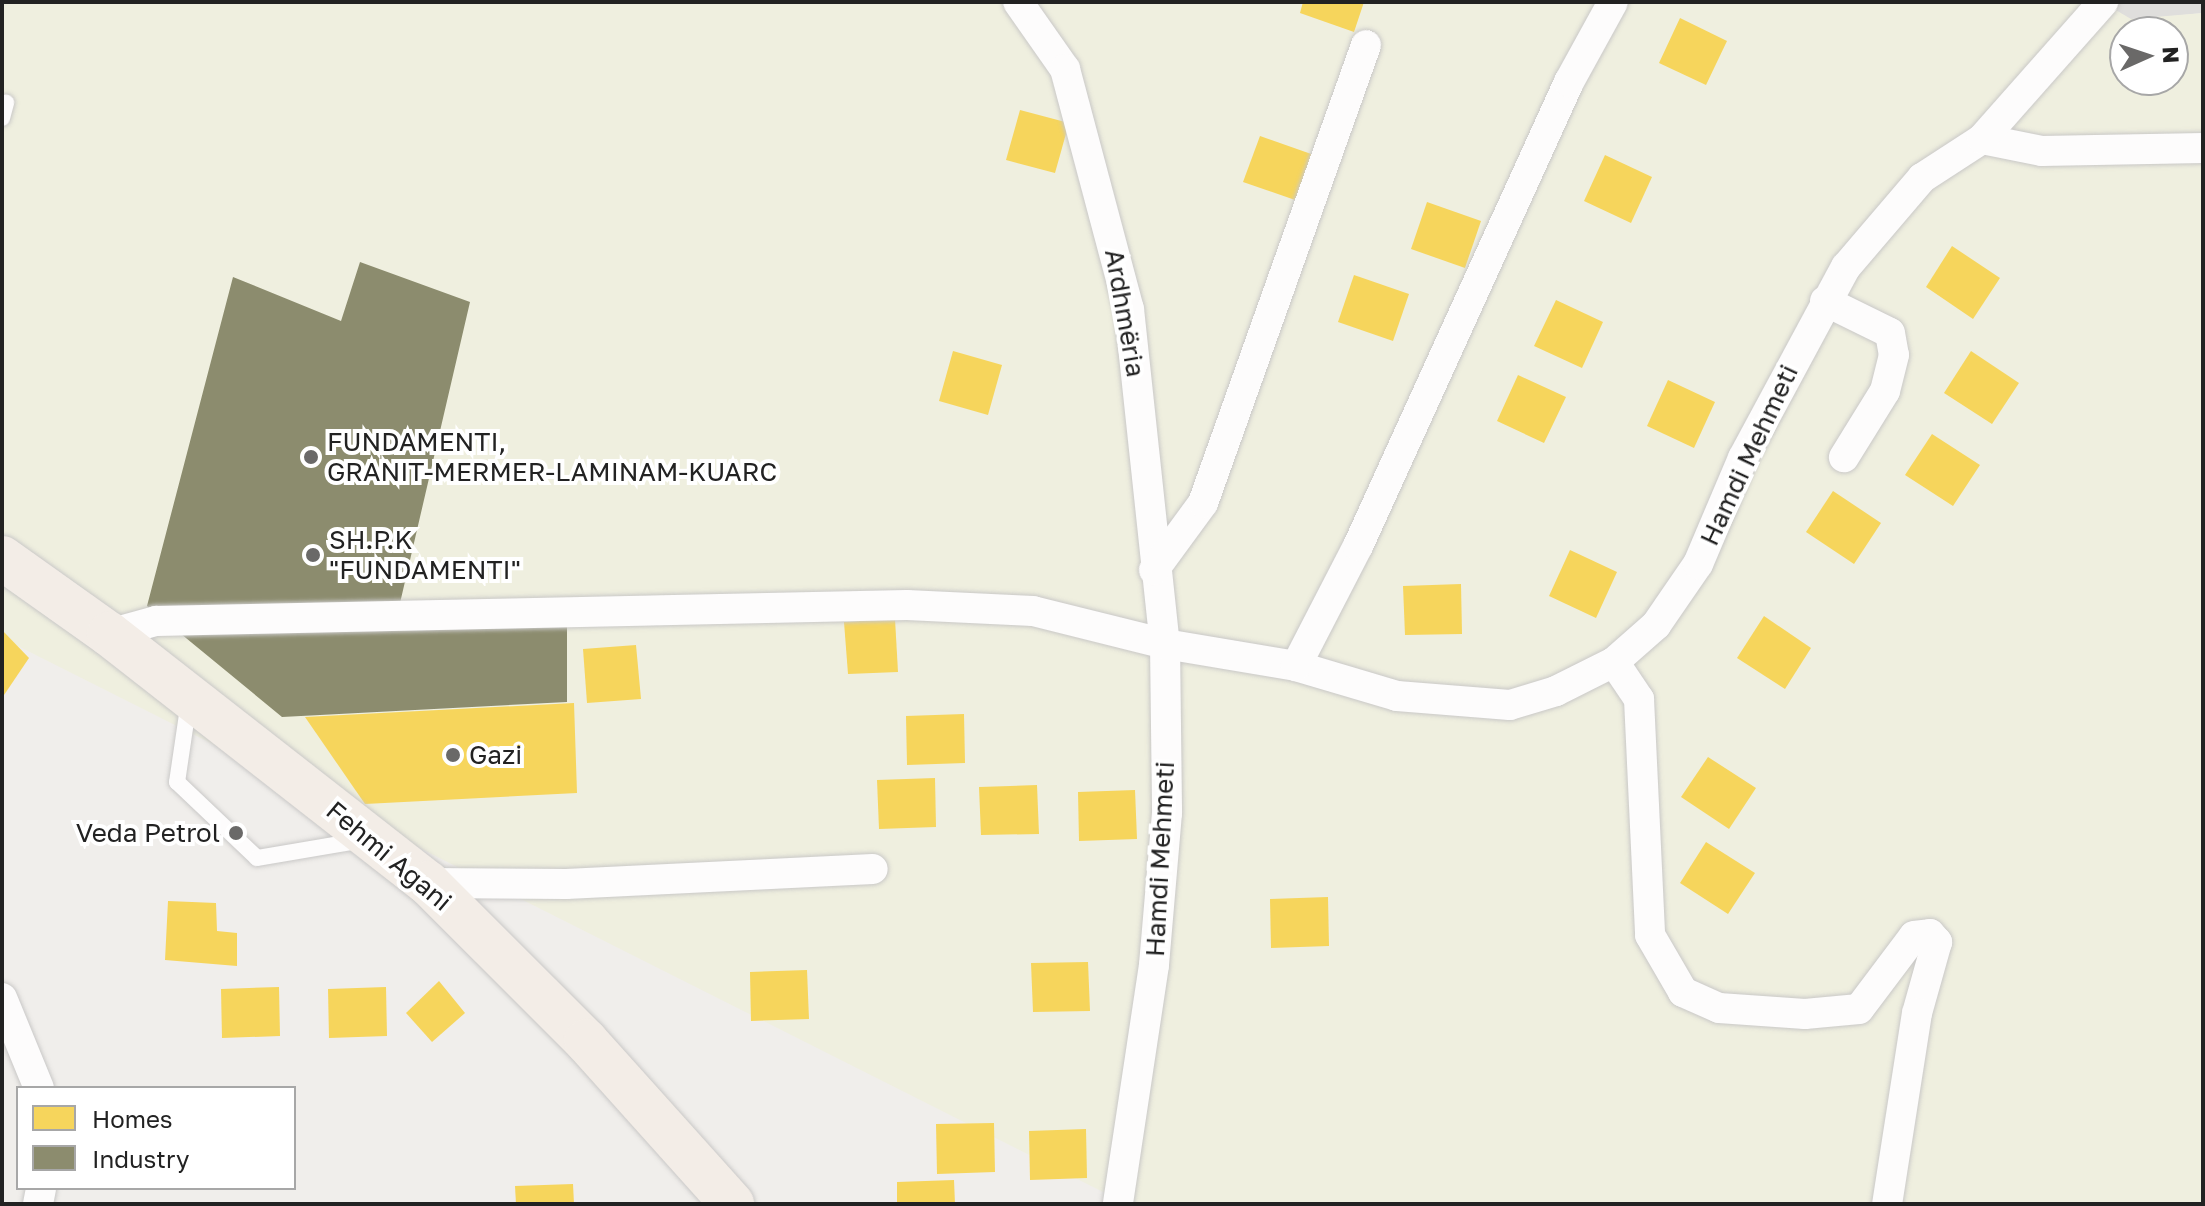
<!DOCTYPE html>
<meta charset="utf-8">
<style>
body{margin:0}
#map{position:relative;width:2205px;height:1206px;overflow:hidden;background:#f0eeeb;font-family:"Golos Text",sans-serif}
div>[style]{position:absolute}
.residential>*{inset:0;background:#dfdedc}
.farmland>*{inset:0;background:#efefdf}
.homes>*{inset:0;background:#f6d55c}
.industry>*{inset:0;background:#8c8c6e}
.roads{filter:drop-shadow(0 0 2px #c9c8c7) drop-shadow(0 0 2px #c9c8c7)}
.service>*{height:16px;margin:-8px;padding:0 8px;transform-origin:8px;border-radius:8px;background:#fdfcfc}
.minor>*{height:30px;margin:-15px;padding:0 15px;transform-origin:15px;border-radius:15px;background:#fdfcfc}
.primary>*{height:44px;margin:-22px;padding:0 22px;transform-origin:22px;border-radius:22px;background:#f3ede7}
.dots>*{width:22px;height:22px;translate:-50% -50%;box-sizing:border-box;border:4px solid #fff;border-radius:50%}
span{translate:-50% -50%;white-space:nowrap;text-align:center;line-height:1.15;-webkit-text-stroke:8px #fff;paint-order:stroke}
.street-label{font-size:26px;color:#222}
.poi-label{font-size:26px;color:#222}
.left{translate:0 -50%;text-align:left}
.right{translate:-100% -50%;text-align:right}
.frame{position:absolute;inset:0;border:4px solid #222;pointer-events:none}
.legend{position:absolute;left:16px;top:1086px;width:280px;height:104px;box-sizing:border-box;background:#fff;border:2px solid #a7a7a7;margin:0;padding:10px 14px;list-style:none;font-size:24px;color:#222}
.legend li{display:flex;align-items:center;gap:16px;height:40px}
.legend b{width:40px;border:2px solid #a7a7a7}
.north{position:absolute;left:2109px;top:16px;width:80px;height:80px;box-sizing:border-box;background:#fff;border:2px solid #a7a7a7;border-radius:50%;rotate:87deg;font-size:22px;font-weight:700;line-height:32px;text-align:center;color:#222}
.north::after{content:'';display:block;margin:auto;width:28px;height:36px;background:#6a6968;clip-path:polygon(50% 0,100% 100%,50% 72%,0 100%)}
</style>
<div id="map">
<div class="residential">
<div style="clip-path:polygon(2102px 2px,2203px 2px,2203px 13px,2131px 20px)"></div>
</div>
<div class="farmland">
<div style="clip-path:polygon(evenodd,2px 2px,2102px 2px,2131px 19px,2203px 13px,2203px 1204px,1127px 1204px,2px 638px,2px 2px,2125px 32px,2173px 32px,2173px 80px,2125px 80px,2125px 32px)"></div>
</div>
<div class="homes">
<div style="clip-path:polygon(1303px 2px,1364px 2px,1354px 32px,1300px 13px)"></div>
<div style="clip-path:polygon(1680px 18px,1727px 41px,1706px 85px,1659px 63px)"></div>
<div style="clip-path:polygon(1020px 110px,1069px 123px,1055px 173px,1006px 160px)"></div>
<div style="clip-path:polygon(1260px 136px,1314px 155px,1298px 201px,1243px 182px)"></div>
<div style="clip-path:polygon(1605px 155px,1652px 177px,1631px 223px,1584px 201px)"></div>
<div style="clip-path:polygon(1427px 202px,1481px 221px,1465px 268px,1411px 249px)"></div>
<div style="clip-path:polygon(1952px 246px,2000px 278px,1973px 319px,1926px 287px)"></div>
<div style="clip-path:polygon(1354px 275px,1409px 294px,1393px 341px,1338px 322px)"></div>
<div style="clip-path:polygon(1556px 300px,1603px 322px,1582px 368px,1534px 346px)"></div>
<div style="clip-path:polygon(953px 351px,1002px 365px,988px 415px,939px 401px)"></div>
<div style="clip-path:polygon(1971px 351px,2019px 383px,1992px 424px,1944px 393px)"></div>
<div style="clip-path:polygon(1518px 375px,1566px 397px,1544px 443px,1497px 421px)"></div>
<div style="clip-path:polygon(1668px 380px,1715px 402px,1694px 448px,1647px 426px)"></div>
<div style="clip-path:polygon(1932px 434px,1980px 465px,1953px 506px,1905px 475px)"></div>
<div style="clip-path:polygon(1833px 491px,1881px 523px,1854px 564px,1806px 532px)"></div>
<div style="clip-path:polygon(1570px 550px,1617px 572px,1596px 618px,1549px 596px)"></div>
<div style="clip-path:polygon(1461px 584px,1462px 634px,1405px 635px,1403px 586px)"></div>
<div style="clip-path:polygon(1764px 616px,1811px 648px,1785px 689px,1737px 658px)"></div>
<div style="clip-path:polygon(895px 619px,898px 672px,848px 674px,844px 622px)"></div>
<div style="clip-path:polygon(2px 630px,29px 658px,2px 698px)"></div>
<div style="clip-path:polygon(636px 645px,641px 699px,587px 703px,583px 649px)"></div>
<div style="clip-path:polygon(574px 703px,577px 793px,365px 804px,305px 717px)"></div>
<div style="clip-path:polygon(964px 714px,965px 763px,907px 765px,906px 716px)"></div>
<div style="clip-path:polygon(1708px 757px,1756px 788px,1729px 829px,1681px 797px)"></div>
<div style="clip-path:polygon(935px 778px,936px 827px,879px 829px,877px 780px)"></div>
<div style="clip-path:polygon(1037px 785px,1039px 834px,981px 835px,979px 787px)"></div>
<div style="clip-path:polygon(1135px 790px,1137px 839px,1079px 841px,1078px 792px)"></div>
<div style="clip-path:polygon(1706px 842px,1755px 873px,1728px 914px,1680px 883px)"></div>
<div style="clip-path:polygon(1328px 897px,1329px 946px,1271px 948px,1270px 899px)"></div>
<div style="clip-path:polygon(168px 901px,216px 903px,217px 931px,237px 933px,237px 966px,165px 960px)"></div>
<div style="clip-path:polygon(1088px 962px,1090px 1011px,1033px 1012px,1031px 963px)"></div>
<div style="clip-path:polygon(807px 970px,809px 1019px,751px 1021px,750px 972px)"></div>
<div style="clip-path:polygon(439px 981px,465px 1013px,432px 1042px,406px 1013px)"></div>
<div style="clip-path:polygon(279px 987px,280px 1036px,222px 1038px,221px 989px)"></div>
<div style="clip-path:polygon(386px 987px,387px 1036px,329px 1038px,328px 989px)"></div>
<div style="clip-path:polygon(994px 1123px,995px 1172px,937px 1174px,936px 1124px)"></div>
<div style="clip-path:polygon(1086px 1129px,1087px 1178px,1030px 1180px,1029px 1131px)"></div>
<div style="clip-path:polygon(954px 1180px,955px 1204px,897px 1204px,897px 1182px)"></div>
<div style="clip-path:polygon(573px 1184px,574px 1204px,516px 1204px,515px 1186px)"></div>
</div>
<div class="industry">
<div style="clip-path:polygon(360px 262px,470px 302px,397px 616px,567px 622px,567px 702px,282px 717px,147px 606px,233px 277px,341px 321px)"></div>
</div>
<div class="roads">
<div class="service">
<div style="left:2px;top:118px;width:16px;rotate:-75deg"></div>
<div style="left:189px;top:701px;width:82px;rotate:98.4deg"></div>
<div style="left:177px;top:782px;width:110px;rotate:43.5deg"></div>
<div style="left:257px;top:858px;width:108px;rotate:-9.6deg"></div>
</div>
<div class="minor">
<div style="left:1018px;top:2px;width:82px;rotate:55deg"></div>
<div style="left:1065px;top:69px;width:248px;rotate:75.1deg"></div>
<div style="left:1129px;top:309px;width:337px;rotate:83.9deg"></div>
<div style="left:1165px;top:644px;width:169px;rotate:89.3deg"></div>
<div style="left:1167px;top:813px;width:153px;rotate:94.9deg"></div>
<div style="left:1154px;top:965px;width:242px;rotate:98.6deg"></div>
<div style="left:1982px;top:139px;width:61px;rotate:11.3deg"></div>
<div style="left:2042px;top:151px;width:161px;rotate:-1.1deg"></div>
<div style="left:1825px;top:301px;width:72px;rotate:26.2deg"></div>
<div style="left:1890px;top:333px;width:22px;rotate:80deg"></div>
<div style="left:1894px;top:355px;width:37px;rotate:104deg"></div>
<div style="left:1885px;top:391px;width:78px;rotate:121.8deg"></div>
<div style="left:1154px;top:570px;width:83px;rotate:-53.8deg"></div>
<div style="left:1203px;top:503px;width:486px;rotate:-70.4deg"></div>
<div style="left:109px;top:634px;width:49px;rotate:-15.5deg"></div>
<div style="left:156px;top:621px;width:751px;rotate:-1.22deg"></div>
<div style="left:907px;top:605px;width:126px;rotate:2.7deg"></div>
<div style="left:1033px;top:611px;width:136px;rotate:14deg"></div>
<div style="left:1165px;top:644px;width:133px;rotate:9.5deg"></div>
<div style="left:1296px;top:666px;width:105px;rotate:16.5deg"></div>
<div style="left:1397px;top:696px;width:113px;rotate:4.6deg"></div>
<div style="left:1510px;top:705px;width:48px;rotate:-16.9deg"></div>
<div style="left:1556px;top:691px;width:65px;rotate:-26.6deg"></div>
<div style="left:1614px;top:662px;width:56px;rotate:-41.4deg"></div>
<div style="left:1656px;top:625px;width:74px;rotate:-55.5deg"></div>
<div style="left:1698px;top:564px;width:115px;rotate:-67deg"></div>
<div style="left:1743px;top:458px;width:217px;rotate:-61.7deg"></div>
<div style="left:1846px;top:267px;width:117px;rotate:-49.5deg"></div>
<div style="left:1922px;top:178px;width:72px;rotate:-33deg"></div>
<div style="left:1982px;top:139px;width:183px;rotate:-48.5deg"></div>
<div style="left:1614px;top:662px;width:45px;rotate:56deg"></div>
<div style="left:1639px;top:699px;width:236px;rotate:87.3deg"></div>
<div style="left:1650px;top:935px;width:66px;rotate:59.9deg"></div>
<div style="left:1683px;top:992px;width:39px;rotate:24deg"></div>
<div style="left:1719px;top:1008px;width:86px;rotate:4deg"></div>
<div style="left:1805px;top:1014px;width:54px;rotate:-5.3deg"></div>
<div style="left:1859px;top:1009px;width:91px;rotate:-53deg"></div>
<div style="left:1914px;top:936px;width:16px;rotate:-7deg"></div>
<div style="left:1930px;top:934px;width:11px;rotate:49deg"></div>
<div style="left:1937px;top:942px;width:74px;rotate:105.7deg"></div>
<div style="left:1917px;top:1013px;width:193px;rotate:98.9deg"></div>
<div style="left:1296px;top:666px;width:135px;rotate:-62.7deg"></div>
<div style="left:1358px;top:546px;width:510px;rotate:-65.55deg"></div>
<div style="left:1569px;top:82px;width:91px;rotate:-61.2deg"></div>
<div style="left:428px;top:883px;width:138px;rotate:0.4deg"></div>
<div style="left:566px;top:884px;width:307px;rotate:-2.8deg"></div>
<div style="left:2px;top:998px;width:97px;rotate:67.7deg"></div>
<div style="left:38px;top:1204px;width:16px;rotate:-79deg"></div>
</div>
<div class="primary">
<div style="left:2px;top:558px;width:131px;rotate:35.4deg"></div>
<div style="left:109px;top:634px;width:405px;rotate:38deg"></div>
<div style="left:428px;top:883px;width:223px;rotate:45deg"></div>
<div style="left:586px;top:1041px;width:219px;rotate:48.1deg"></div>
</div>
</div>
<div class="dots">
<div style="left:311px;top:457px;background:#6a6968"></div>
<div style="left:313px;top:555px;background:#6a6968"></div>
<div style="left:453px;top:755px;background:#6a6968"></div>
<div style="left:236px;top:833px;background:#6a6968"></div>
</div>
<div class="street-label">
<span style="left:1125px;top:313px;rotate:80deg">Ardhmëria</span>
<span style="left:1749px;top:455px;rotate:-65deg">Hamdi Mehmeti</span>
<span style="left:389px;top:856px;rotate:40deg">Fehmi Agani</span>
<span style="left:1160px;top:859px;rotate:-87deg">Hamdi Mehmeti</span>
</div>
<div class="poi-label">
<span class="left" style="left:327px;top:457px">FUNDAMENTI,<br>GRANIT-MERMER-LAMINAM-KUARC</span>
<span class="left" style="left:329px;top:555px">SH.P.K<br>"FUNDAMENTI"</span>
<span class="left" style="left:469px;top:755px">Gazi</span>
<span class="right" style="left:220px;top:833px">Veda Petrol</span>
</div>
<div class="frame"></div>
<ul class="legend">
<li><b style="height:22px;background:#f6d55c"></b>Homes</li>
<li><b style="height:22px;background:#8c8c6e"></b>Industry</li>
</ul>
<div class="north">N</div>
</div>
